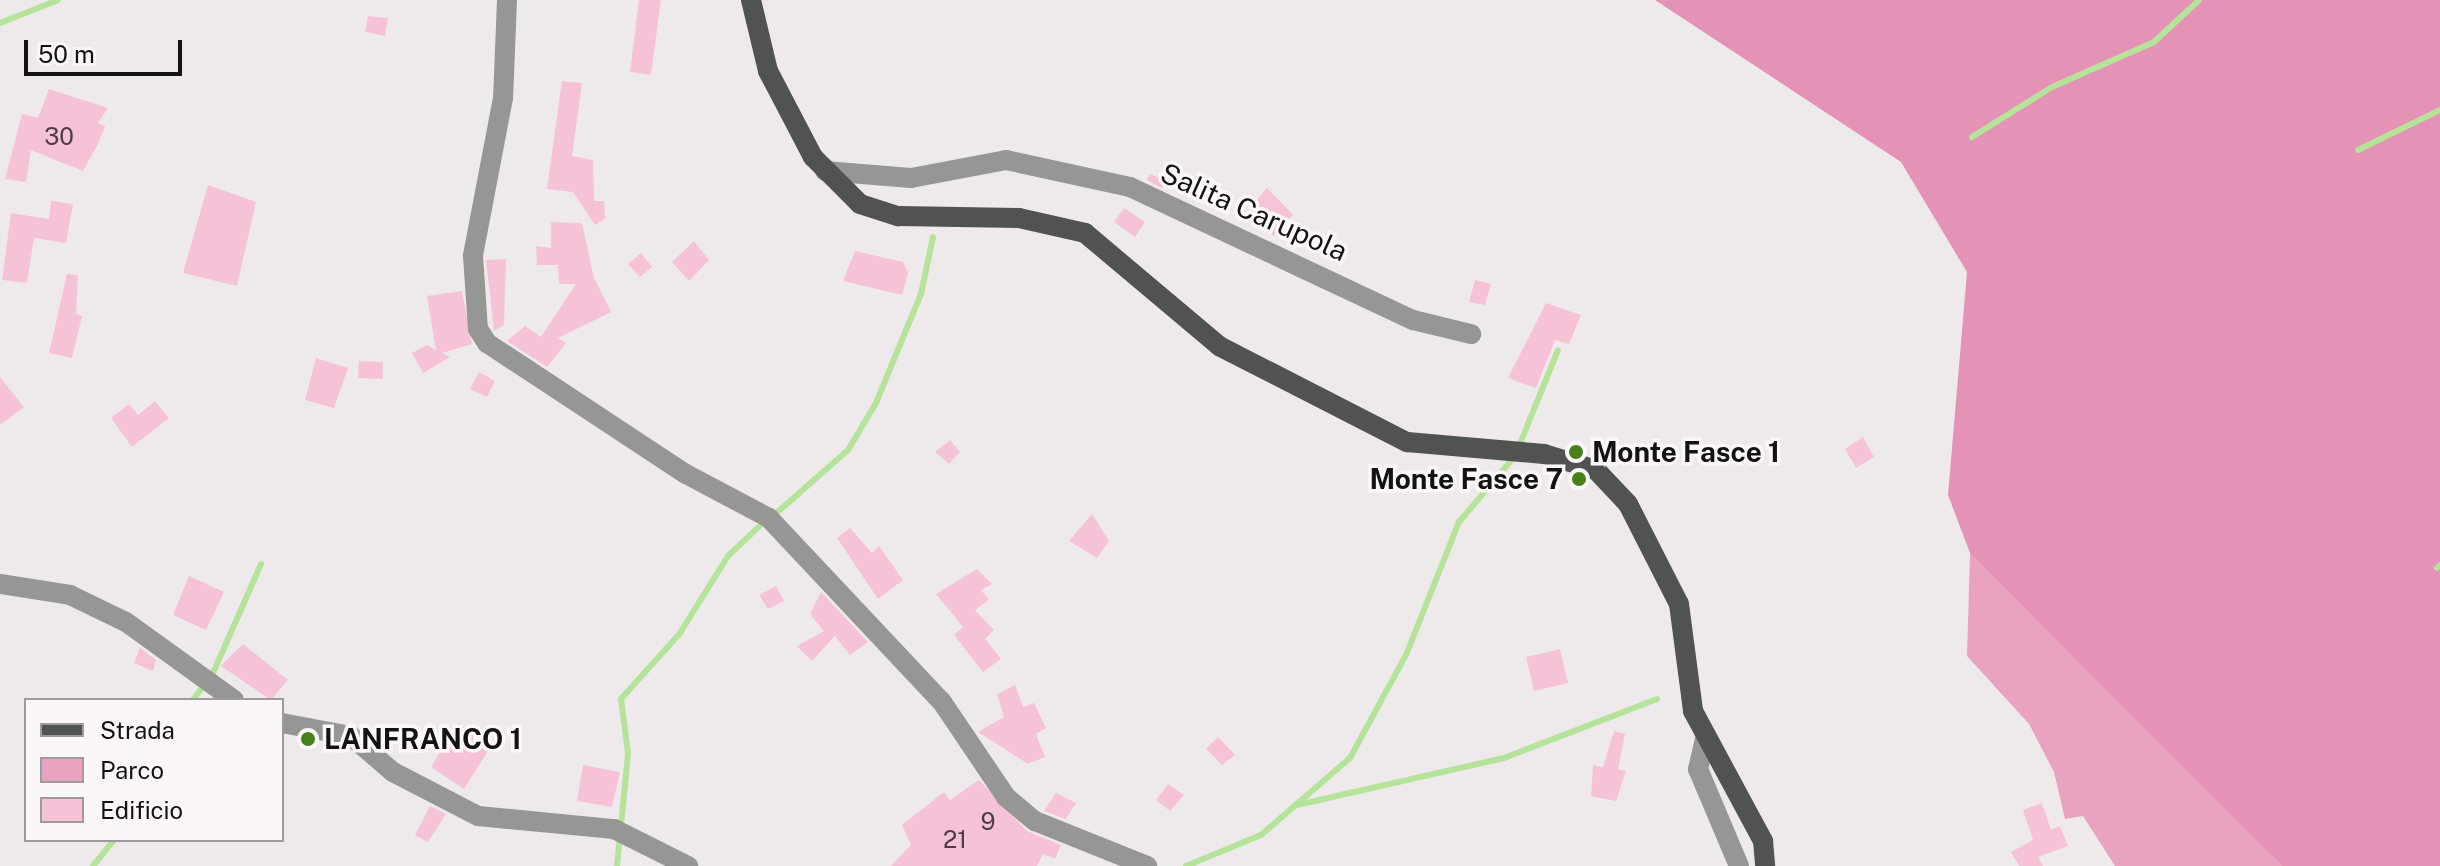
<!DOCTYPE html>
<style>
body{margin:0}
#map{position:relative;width:2440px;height:866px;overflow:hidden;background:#eeeaeb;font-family:"Public Sans",sans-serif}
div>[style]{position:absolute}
.green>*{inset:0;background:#eaa2c1}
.forest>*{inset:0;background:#e592b7}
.stream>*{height:6px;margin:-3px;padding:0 3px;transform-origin:3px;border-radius:3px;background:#b5e39a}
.building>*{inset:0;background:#f6c2d8}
.minor>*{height:20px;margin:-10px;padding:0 10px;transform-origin:10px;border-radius:10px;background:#969795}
.major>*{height:20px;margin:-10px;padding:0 10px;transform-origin:10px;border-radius:10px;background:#515350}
.dots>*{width:22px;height:22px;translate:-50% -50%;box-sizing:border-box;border:4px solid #fbf7f9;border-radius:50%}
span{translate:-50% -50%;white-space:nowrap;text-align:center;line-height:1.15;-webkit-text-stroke:7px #fbf7f9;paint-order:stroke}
.number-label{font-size:24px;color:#4c3e44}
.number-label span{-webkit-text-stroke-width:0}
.street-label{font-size:28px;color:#141213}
.poi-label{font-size:28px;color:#141213;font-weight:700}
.left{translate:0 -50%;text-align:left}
.right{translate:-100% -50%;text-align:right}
.legend{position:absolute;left:24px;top:698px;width:260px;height:144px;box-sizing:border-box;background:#fbf7f9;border:2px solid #9f9b9d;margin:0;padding:10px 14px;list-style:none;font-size:24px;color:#141213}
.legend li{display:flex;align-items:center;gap:16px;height:40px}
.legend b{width:40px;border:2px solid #9f9b9d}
.scale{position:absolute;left:24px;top:40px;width:158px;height:36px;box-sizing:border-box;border:4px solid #141213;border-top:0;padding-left:10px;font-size:24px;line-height:28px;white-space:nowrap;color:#141213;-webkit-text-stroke:6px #fbf7f9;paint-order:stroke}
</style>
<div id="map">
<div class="green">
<div style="clip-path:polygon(1970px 553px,2123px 702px,2282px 866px,2115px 866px,2083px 816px,2065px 819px,2054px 772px,2029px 724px,1967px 656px)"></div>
</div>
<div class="forest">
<div style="clip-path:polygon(1655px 0,2440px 0,2440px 866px,2282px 866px,1970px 553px,1948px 495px,1967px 272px,1901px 162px)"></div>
</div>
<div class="stream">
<div style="left:0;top:23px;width:62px;rotate:-21.6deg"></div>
<div style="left:1972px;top:137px;width:94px;rotate:-32deg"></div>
<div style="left:2052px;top:87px;width:111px;rotate:-23.8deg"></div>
<div style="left:2154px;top:42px;width:62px;rotate:-43deg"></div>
<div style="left:2358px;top:150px;width:91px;rotate:-26deg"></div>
<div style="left:773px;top:516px;width:100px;rotate:-41.3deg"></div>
<div style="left:848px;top:450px;width:55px;rotate:-59.2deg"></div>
<div style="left:876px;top:403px;width:118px;rotate:-67.6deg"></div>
<div style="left:921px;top:294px;width:58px;rotate:-78.1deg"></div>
<div style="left:2437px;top:568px;width:4px;rotate:-45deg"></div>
<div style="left:213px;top:673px;width:119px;rotate:-66.2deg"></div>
<div style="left:193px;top:700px;width:17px;rotate:-54deg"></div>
<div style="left:1297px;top:805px;width:212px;rotate:-12.8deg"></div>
<div style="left:1504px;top:758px;width:164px;rotate:-21.1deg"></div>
<div style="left:93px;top:866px;width:33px;rotate:-51deg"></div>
<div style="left:617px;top:866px;width:114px;rotate:-84.4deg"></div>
<div style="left:628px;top:753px;width:54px;rotate:-97.4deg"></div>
<div style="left:621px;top:699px;width:89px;rotate:-48.2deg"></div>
<div style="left:680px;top:633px;width:91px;rotate:-58.1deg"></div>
<div style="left:728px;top:556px;width:50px;rotate:-43.4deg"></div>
<div style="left:1186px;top:866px;width:81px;rotate:-22.5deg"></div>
<div style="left:1261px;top:835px;width:118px;rotate:-40.9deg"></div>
<div style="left:1350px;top:758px;width:117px;rotate:-61.5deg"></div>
<div style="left:1406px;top:655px;width:143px;rotate:-68.3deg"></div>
<div style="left:1459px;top:522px;width:87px;rotate:-49.7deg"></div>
<div style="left:1515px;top:456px;width:114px;rotate:-67.9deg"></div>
</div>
<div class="building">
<div style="clip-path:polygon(639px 0,661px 0,651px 75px,630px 72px)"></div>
<div style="clip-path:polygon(368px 16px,388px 18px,385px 36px,365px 32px)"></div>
<div style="clip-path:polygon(562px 81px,582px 83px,572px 156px,593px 160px,594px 201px,604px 201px,605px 219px,595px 225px,573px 192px,547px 189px)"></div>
<div style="clip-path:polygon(49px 89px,108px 108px,98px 123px,105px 126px,98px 144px,83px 171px,31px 150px,26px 182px,5px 179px,22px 114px,38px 118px)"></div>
<div style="clip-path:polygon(1150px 174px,1165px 180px,1162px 188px,1147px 180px)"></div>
<div style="clip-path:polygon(208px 185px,256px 202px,237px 286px,183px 273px)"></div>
<div style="clip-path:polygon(1267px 188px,1293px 215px,1273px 236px,1247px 211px)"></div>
<div style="clip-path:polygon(51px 201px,73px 204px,66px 243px,34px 238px,27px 283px,2px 280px,11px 213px,49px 219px)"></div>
<div style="clip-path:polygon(1124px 208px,1145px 222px,1135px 237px,1114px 222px)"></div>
<div style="clip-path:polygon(551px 222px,582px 223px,594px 278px,611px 312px,558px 338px,566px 343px,547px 367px,507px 341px,525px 326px,541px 337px,576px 284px,559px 284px,558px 265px,537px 265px,536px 246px,551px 248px)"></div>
<div style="clip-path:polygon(694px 241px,709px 260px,689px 281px,672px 262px)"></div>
<div style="clip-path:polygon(855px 251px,903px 262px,908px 273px,902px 295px,843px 281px)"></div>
<div style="clip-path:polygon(641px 253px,652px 267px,640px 277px,628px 264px)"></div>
<div style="clip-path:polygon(506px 259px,504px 325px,494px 331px,486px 260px)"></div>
<div style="clip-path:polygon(67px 274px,78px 275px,76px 314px,82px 316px,72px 358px,49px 353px)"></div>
<div style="clip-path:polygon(1475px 280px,1491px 284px,1485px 305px,1469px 302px)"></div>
<div style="clip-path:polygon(462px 291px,472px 344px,442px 353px,450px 357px,423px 373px,412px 353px,427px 345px,436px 350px,427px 296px)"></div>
<div style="clip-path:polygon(1546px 303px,1581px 315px,1569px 344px,1555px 340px,1536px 388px,1508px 378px)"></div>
<div style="clip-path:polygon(316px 358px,348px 368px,334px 408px,305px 400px)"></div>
<div style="clip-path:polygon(359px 361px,383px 362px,383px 379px,358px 378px)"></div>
<div style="clip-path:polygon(479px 372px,495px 381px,487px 397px,470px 389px)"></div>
<div style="clip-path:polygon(0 377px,24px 407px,0 425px)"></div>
<div style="clip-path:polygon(155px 401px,169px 418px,132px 447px,111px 418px,129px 404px,138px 415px)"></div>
<div style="clip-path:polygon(1863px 437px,1874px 457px,1856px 468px,1845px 449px)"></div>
<div style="clip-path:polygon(950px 440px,960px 452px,949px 464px,935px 452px)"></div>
<div style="clip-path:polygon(1092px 514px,1109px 541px,1097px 558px,1069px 541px)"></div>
<div style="clip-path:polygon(850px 528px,872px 553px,879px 546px,903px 580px,878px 599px,837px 538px)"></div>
<div style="clip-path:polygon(977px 569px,992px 584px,981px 590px,989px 600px,975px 610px,994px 630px,985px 639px,1001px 659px,983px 672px,954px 635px,963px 627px,936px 594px)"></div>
<div style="clip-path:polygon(189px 576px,224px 592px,206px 630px,173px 615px)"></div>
<div style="clip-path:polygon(776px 586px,784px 601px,768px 609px,759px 595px)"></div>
<div style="clip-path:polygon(821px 592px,868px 642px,850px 655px,835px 636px,812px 661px,797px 646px,824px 631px,810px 614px)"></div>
<div style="clip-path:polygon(243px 644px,288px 680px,271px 700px,221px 666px)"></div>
<div style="clip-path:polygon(140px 648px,156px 660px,153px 671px,134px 663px)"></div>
<div style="clip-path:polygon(1560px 649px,1568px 683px,1534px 691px,1526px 657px)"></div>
<div style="clip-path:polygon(1015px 685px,1023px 707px,1034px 703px,1046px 728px,1036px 734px,1045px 757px,1028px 764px,978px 732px,1004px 717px,997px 694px)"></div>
<div style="clip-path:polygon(458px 723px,493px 743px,464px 789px,431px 767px)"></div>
<div style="clip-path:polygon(1614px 731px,1625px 734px,1618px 769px,1626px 771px,1616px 801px,1591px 796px,1593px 765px,1603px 767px)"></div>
<div style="clip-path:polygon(1218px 737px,1235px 755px,1222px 765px,1206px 749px)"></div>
<div style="clip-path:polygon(583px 765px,620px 772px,612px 807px,577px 801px)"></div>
<div style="clip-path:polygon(979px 780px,1027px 831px,1061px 845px,1055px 859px,1043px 854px,1037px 866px,891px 866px,911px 845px,902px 825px,944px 792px,950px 800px)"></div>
<div style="clip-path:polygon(1168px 784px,1184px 795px,1170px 811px,1156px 800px)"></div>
<div style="clip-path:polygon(1056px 793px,1076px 803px,1066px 819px,1044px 811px)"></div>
<div style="clip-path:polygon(2042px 803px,2051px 830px,2060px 826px,2068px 846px,2038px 857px,2043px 866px,2019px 866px,2011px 852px,2033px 840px,2023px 810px)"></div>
<div style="clip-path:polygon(430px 806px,446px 814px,428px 842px,415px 835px)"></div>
</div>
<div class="minor">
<div style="left:507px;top:0;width:98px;rotate:92.3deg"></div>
<div style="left:503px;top:98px;width:161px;rotate:100.8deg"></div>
<div style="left:473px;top:256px;width:73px;rotate:86.1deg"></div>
<div style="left:478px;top:329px;width:17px;rotate:57deg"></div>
<div style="left:487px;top:343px;width:238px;rotate:33.4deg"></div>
<div style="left:686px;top:474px;width:94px;rotate:27.9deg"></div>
<div style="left:769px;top:518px;width:253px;rotate:46.8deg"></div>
<div style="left:942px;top:702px;width:115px;rotate:56deg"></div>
<div style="left:1006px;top:797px;width:38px;rotate:40deg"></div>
<div style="left:1035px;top:821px;width:121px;rotate:21.9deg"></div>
<div style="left:825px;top:171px;width:86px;rotate:4.7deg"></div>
<div style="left:911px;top:178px;width:97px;rotate:-10.7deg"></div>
<div style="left:1006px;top:160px;width:127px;rotate:12.3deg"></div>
<div style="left:1130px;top:187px;width:313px;rotate:25.2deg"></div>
<div style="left:1413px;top:320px;width:60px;rotate:13.6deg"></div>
<div style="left:0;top:584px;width:71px;rotate:8.9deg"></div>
<div style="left:70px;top:595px;width:62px;rotate:25.7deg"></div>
<div style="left:126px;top:622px;width:133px;rotate:35.8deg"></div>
<div style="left:282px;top:723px;width:70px;rotate:10.7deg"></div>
<div style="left:351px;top:736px;width:55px;rotate:40.6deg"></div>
<div style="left:393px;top:772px;width:96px;rotate:27.4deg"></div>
<div style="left:478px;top:816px;width:137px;rotate:5.5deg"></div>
<div style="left:614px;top:829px;width:83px;rotate:26.6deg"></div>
<div style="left:1705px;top:739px;width:31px;rotate:103deg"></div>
<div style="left:1698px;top:769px;width:105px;rotate:67.1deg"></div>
</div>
<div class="major">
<div style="left:751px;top:0;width:73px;rotate:76.5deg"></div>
<div style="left:768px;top:71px;width:97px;rotate:62.4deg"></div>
<div style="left:813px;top:157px;width:66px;rotate:45deg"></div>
<div style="left:860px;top:204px;width:40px;rotate:18deg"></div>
<div style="left:898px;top:216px;width:121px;rotate:0.9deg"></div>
<div style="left:1019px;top:218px;width:68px;rotate:12.8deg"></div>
<div style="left:1085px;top:233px;width:175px;rotate:40.1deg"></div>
<div style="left:1219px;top:346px;width:211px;rotate:27.1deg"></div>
<div style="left:1407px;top:442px;width:138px;rotate:5deg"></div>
<div style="left:1544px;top:454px;width:54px;rotate:17.1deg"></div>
<div style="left:1596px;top:470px;width:47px;rotate:46.7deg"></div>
<div style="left:1628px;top:504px;width:112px;rotate:63deg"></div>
<div style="left:1679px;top:604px;width:108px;rotate:82.5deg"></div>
<div style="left:1693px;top:711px;width:148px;rotate:61.7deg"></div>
<div style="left:1763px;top:841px;width:25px;rotate:85deg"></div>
</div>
<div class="dots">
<div style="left:1576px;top:452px;background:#488019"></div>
<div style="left:1579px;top:479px;background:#488019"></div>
<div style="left:308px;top:739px;background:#488019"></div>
</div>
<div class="number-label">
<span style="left:59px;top:137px">30</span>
<span style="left:988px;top:822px">9</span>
<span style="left:955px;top:840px">21</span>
</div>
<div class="street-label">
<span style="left:1254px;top:212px;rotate:24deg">Salita Carupola</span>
</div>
<div class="poi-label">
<span class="left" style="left:1592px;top:452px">Monte Fasce 1</span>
<span class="right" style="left:1563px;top:479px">Monte Fasce 7</span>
<span class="left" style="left:324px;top:739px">LANFRANCO 1</span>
</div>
<ul class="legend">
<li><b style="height:10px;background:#515350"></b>Strada</li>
<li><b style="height:22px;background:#eaa2c1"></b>Parco</li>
<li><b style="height:22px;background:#f6c2d8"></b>Edificio</li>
</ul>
<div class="scale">50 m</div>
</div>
